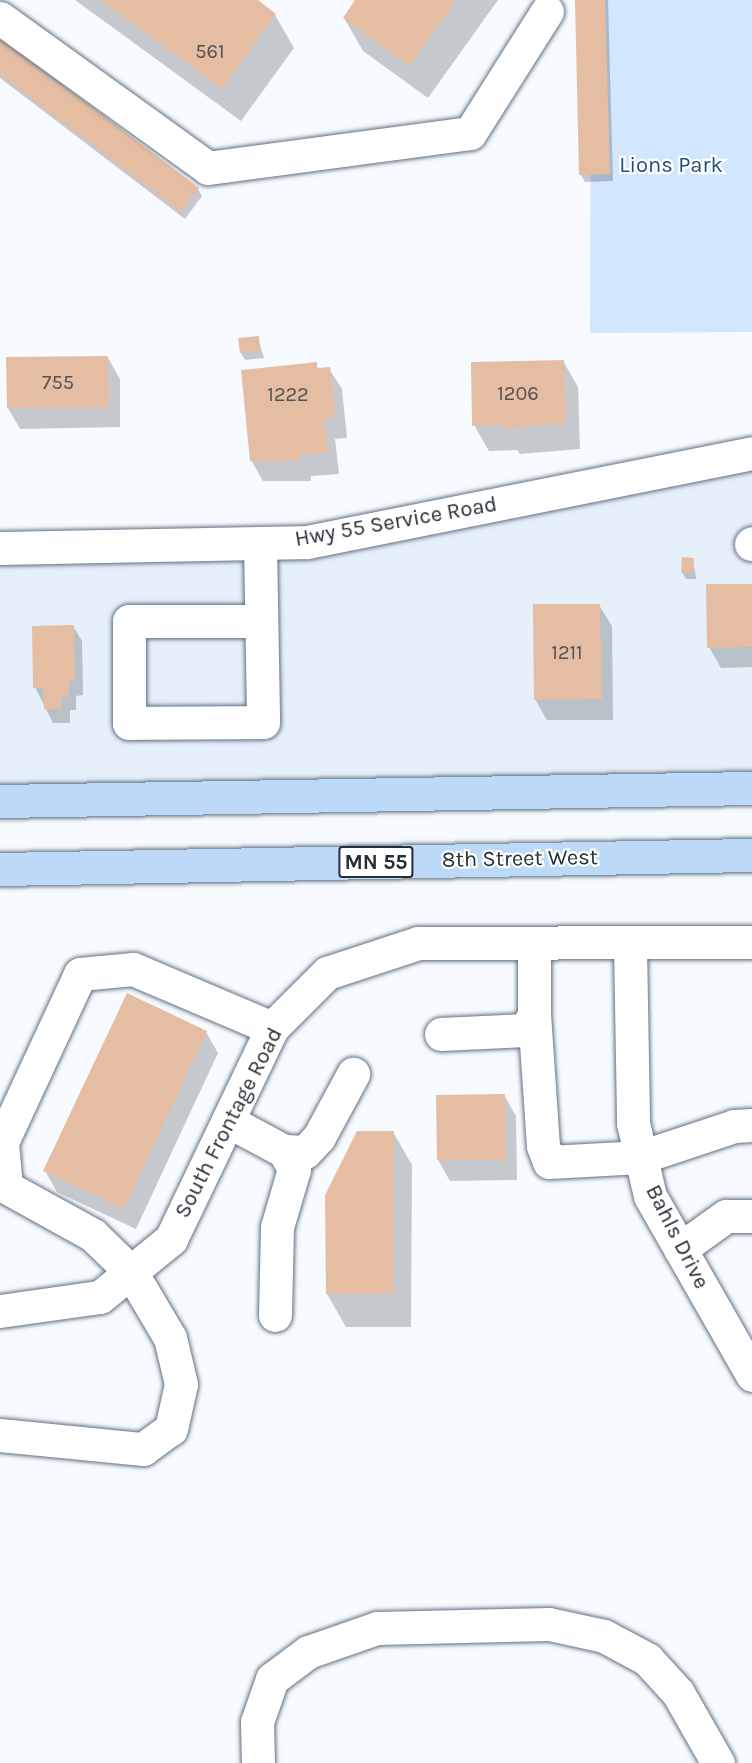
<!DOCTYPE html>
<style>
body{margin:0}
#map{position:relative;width:752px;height:1763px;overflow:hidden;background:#f7fbff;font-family:Karla,sans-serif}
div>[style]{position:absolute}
.built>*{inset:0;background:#e6f0fb}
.green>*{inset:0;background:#d2e7fd}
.shadow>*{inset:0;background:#0003}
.building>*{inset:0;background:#e4bda3}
.roads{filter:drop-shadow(0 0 2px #607183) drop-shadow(0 0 2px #607183)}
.minor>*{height:33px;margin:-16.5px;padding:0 16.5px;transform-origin:16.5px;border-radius:16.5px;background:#fff}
.highway>*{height:33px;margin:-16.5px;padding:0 16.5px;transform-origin:16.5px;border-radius:16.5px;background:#bcd9f8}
span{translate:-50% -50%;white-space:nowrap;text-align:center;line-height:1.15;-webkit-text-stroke:4.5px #fff;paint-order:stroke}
.number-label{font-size:20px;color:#565251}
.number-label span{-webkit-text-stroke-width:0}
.shield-label span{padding:2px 4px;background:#fff;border:2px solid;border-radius:4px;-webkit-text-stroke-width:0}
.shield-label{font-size:21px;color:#272f36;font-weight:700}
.park-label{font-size:22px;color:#224f7a}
.street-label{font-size:22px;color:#272f36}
</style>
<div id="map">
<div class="built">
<div style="clip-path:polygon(752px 453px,752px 788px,0 801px,0 548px,307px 542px)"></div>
</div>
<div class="green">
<div style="clip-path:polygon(591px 0,752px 0,752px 332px,590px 333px)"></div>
</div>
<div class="shadow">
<div style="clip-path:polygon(75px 0,255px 0,275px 15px,294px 48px,241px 121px)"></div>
<div style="clip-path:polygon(357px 0,498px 0,428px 98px,363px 51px,344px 18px)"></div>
<div style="clip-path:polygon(576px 0,608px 0,613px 181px,585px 182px,581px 175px)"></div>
<div style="clip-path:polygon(0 39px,198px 189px,202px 196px,185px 219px,0 78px)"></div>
<div style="clip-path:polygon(258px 338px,264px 358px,245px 360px,241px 353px)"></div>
<div style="clip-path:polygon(108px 358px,120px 379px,120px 427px,20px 429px,8px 408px,7px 359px)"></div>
<div style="clip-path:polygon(563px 361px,578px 387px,580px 449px,520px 454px,517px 450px,489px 451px,474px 425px)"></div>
<div style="clip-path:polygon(316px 364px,319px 370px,329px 369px,342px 389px,347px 438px,335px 439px,339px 474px,311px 476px,311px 481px,263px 481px,251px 460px)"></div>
<div style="clip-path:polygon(693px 559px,696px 579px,686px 579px,682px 572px)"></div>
<div style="clip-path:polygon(752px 585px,752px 667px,721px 668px,709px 647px)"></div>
<div style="clip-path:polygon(599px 605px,612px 626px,613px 720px,547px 720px,535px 699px)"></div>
<div style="clip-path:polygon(73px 626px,82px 641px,83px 695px,76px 696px,76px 710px,70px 710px,70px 723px,53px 723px,35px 687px)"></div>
<div style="clip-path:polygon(206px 1032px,218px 1053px,136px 1229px,57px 1192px,45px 1171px)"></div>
<div style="clip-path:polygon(504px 1095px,516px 1116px,517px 1180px,450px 1181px,438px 1160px)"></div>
<div style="clip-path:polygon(393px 1132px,412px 1165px,411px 1327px,346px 1327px,327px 1294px)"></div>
</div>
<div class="building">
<div style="clip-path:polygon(100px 0,258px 0,276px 14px,222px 89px)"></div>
<div style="clip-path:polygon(355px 0,456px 0,409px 66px,343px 18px)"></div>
<div style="clip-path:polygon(575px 0,605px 0,610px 174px,579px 175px)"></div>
<div style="clip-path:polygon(0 37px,199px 188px,181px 212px,0 75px)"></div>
<div style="clip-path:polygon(259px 336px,260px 351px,240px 353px,238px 338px)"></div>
<div style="clip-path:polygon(108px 356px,109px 407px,7px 408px,6px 357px)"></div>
<div style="clip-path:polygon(564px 360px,566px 423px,503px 429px,503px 424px,472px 426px,471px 362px)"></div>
<div style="clip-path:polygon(317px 362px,317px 368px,330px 367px,336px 417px,324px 418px,328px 453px,300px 455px,300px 461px,250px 461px,241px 370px)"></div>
<div style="clip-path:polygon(682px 557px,694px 558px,693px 572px,681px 573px)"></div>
<div style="clip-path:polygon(706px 584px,752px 584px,752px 647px,707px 648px)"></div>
<div style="clip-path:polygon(533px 604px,600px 604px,602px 699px,534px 700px)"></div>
<div style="clip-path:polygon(74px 625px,75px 681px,69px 681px,69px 696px,62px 696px,62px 709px,44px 709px,43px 688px,33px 688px,32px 626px)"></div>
<div style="clip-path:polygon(127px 993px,207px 1031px,124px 1209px,43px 1171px)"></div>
<div style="clip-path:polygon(505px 1094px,506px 1160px,437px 1160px,436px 1095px)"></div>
<div style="clip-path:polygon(357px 1131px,394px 1131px,393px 1294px,326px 1294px,325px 1195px)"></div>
</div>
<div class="roads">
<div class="minor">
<div style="left:0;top:18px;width:256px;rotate:35.8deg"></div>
<div style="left:208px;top:168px;width:264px;rotate:-7.6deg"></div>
<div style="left:470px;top:133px;width:144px;rotate:-57.7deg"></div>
<div style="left:260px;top:543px;width:179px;rotate:89deg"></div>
<div style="left:263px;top:722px;width:134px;rotate:179.6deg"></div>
<div style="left:129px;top:723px;width:102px;rotate:-90deg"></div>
<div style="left:129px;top:621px;width:132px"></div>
<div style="left:751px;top:544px;width:1px;rotate:-45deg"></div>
<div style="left:0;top:548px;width:307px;rotate:-1.1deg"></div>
<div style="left:307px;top:542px;width:454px;rotate:-11.3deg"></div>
<div style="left:630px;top:945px;width:178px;rotate:89deg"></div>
<div style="left:633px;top:1123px;width:75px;rotate:76.9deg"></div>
<div style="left:650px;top:1196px;width:206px;rotate:60.3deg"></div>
<div style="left:534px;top:1014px;width:132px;rotate:86.1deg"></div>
<div style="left:543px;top:1146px;width:17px;rotate:69deg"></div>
<div style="left:549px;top:1162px;width:92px;rotate:-3.1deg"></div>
<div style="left:641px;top:1157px;width:98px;rotate:-18.4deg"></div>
<div style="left:734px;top:1126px;width:18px;rotate:-3deg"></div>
<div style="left:441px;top:1034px;width:85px;rotate:-2.7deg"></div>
<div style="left:526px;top:1030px;width:18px;rotate:-63deg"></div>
<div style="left:534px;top:1014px;width:70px;rotate:-90deg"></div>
<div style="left:228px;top:1121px;width:64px;rotate:28.2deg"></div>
<div style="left:284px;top:1151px;width:21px;rotate:61deg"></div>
<div style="left:294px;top:1169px;width:60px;rotate:106.3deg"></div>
<div style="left:277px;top:1227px;width:88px;rotate:91.3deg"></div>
<div style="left:284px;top:1151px;width:21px;rotate:3deg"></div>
<div style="left:305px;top:1152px;width:21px;rotate:-47deg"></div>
<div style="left:319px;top:1137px;width:72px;rotate:-61.6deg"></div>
<div style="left:680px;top:1249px;width:57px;rotate:-35.7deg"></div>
<div style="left:726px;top:1216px;width:26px"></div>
<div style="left:0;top:1311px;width:101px;rotate:-8deg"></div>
<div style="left:100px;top:1297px;width:92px;rotate:-39.2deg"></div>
<div style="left:171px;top:1239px;width:234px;rotate:-64.4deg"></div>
<div style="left:272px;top:1028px;width:78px;rotate:-45deg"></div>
<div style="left:327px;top:973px;width:96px;rotate:-18.2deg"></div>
<div style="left:418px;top:943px;width:334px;rotate:-0.2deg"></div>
<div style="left:0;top:1435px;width:144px;rotate:5.6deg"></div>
<div style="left:143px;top:1449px;width:34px;rotate:-36deg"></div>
<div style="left:171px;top:1429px;width:46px;rotate:-77.5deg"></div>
<div style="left:181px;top:1384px;width:47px;rotate:-103.4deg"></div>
<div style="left:170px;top:1338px;width:77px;rotate:-120.6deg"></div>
<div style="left:131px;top:1272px;width:53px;rotate:-135.8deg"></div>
<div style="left:93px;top:1235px;width:99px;rotate:-151.1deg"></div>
<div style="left:6px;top:1187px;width:45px;rotate:-95.1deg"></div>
<div style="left:2px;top:1142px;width:185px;rotate:-65.1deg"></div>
<div style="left:80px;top:974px;width:53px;rotate:-5.4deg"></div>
<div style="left:133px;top:969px;width:151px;rotate:23deg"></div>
<div style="left:258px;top:1763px;width:41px;rotate:-91.4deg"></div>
<div style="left:257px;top:1722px;width:46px;rotate:-70.8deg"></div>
<div style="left:272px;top:1679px;width:45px;rotate:-36.9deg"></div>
<div style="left:308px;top:1652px;width:73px;rotate:-19.2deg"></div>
<div style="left:377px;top:1628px;width:172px;rotate:-1.3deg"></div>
<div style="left:549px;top:1624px;width:56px;rotate:12.3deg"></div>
<div style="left:604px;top:1636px;width:49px;rotate:28.1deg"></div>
<div style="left:647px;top:1659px;width:46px;rotate:47.6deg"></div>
<div style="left:678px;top:1693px;width:81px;rotate:60.3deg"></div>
</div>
<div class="highway">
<div style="left:0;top:801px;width:752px;rotate:-0.99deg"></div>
<div style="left:0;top:869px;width:752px;rotate:-1.07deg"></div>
</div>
</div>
<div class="number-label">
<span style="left:210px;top:51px">561</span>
<span style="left:58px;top:382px">755</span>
<span style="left:518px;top:393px">1206</span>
<span style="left:288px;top:394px">1222</span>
<span style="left:567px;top:652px">1211</span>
</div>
<div class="shield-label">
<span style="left:376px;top:862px">MN 55</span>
</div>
<div class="park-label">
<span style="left:671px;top:166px">Lions Park</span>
</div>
<div class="street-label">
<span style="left:396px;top:522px;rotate:-10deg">Hwy 55 Service Road</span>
<span style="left:520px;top:859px;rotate:-1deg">8th Street West</span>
<span style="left:229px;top:1123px;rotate:-63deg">South Frontage Road</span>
<span style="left:677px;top:1237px;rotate:63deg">Bahls Drive</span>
</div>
</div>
